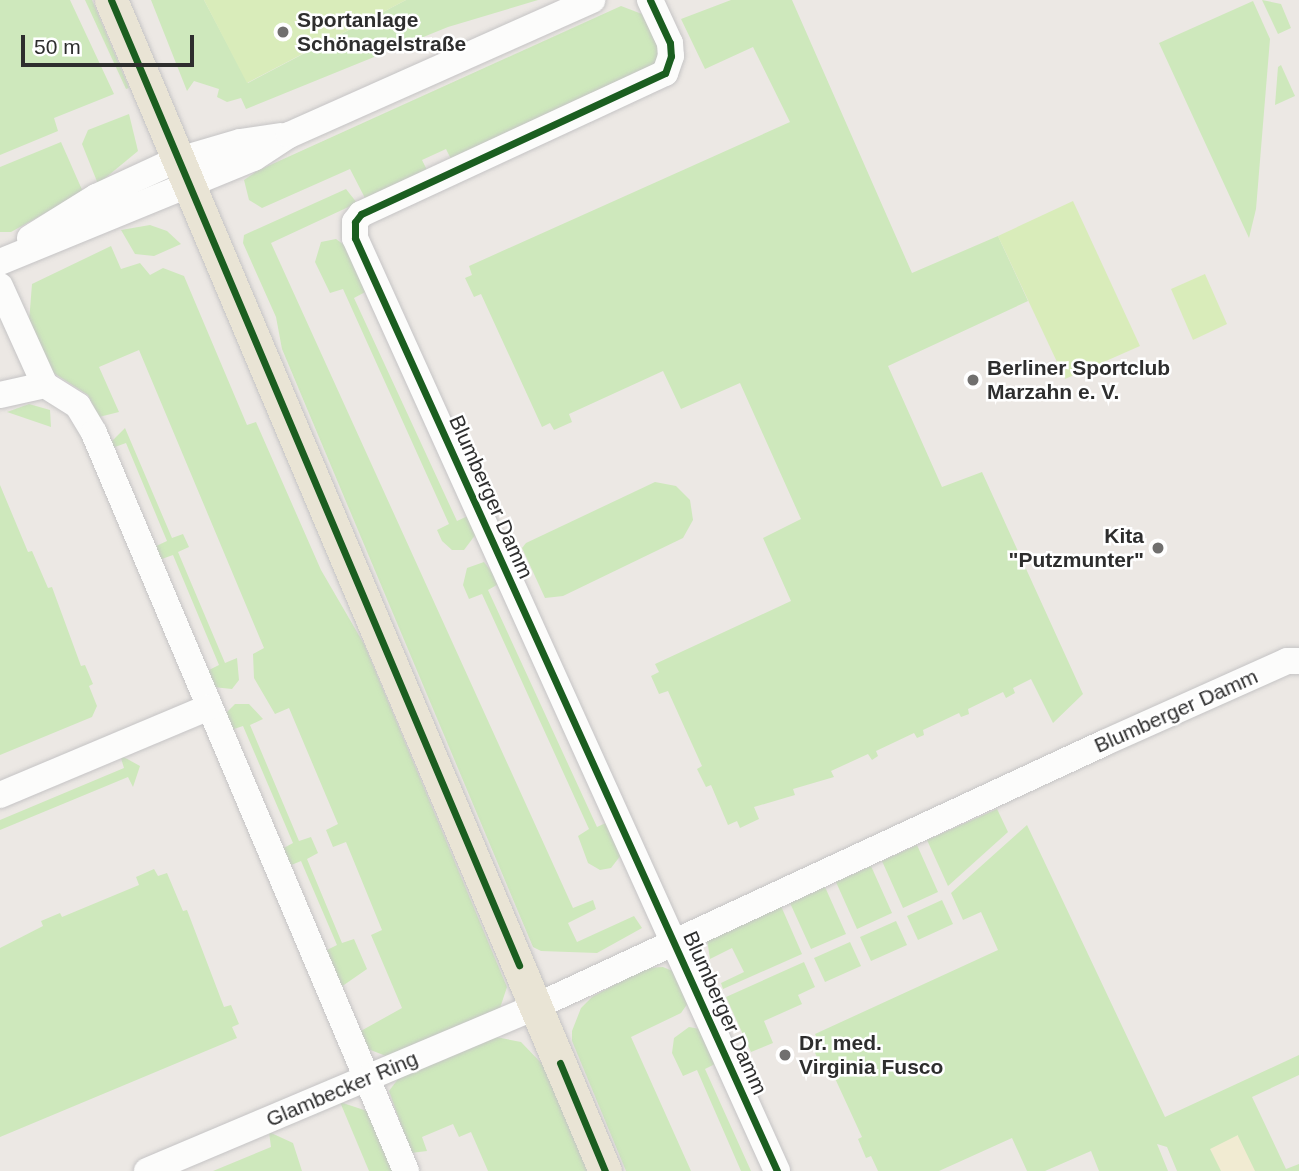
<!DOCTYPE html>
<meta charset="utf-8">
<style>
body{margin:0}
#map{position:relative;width:1299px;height:1171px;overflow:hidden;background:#ece8e4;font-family:Arial,sans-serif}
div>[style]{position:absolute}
.green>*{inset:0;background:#cee8bc}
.sand>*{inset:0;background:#f1ebd2}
.pitch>*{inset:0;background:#d9ecba}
.roads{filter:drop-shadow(0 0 2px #c5c4c5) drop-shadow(0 0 2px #c5c4c5)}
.minor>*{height:26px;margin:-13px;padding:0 13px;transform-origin:13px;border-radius:13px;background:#fcfcfb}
.major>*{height:33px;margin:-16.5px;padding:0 16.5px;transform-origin:16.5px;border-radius:16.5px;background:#e9e4d5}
.cycleway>*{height:7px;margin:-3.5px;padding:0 3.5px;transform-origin:3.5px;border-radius:3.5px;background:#1b5e20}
.dots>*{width:19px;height:19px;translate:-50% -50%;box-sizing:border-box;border:4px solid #fff;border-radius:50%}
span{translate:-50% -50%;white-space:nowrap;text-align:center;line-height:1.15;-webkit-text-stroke:5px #fff;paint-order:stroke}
.poi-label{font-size:21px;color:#2e2e2e;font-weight:700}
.left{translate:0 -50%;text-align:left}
.right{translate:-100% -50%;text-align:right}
.street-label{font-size:21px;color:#2e2e2e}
.scale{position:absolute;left:21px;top:35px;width:173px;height:32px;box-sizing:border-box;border:4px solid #2e2e2e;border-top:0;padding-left:9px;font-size:21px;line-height:24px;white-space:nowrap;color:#2e2e2e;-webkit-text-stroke:5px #fff;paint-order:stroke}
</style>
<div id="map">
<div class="green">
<div style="clip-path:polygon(0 0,70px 0,114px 94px,54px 118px,58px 131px,0 155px)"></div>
<div style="clip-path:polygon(85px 0,92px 0,129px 88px,126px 89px)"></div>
<div style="clip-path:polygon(151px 0,204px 0,248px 83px,406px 0,538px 0,448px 27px,246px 109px,241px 98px,227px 102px,217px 97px,219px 89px,194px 81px,187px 91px)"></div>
<div style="clip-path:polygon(731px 0,792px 0,912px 273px,998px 236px,1028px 301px,888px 366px,942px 487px,982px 472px,1083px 694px,1053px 723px,1031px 679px,1013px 688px,1015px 693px,1006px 698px,1003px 692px,968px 709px,969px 714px,961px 717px,959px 713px,923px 730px,924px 735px,917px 738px,914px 733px,876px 751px,878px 756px,872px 760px,868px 754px,831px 771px,834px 777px,793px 789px,795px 795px,754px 807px,759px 819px,740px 828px,737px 821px,728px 825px,711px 785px,706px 787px,697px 769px,702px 766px,668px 691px,659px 694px,651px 676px,659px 672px,655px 664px,791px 601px,763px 538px,801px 519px,740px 383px,681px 409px,663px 371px,569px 414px,572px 422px,554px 430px,550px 423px,542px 427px,481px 294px,474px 297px,465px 278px,472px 275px,469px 266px,790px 122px,753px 47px,705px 69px,681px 19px)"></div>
<div style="clip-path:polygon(1262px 0,1281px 4px,1291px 28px,1278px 34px)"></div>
<div style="clip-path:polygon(1253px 1px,1270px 39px,1256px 209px,1249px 238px,1159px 43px)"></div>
<div style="clip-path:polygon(621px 6px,642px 14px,660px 51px,653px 69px,452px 161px,446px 149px,422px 160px,428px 172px,366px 200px,350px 169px,262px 208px,249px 200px,244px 180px,257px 171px)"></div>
<div style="clip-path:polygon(1281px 65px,1295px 96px,1275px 105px,1278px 67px)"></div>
<div style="clip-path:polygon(129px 114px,138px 151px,98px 184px,82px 144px,88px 130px)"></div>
<div style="clip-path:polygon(61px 142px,83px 192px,11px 232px,0 232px,0 167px)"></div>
<div style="clip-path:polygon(346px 189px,357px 203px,271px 243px,573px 908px,593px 900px,596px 909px,568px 923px,577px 942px,634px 916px,642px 928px,597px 953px,541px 951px,533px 947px,282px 349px,276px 317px,243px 243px,244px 235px)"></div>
<div style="clip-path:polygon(150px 225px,167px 231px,181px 244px,154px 256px,135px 254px,121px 230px)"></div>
<div style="clip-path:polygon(336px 239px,347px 247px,367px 291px,354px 298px,457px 521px,470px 515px,476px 534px,464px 550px,452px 550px,442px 541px,437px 530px,449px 524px,343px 289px,330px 293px,315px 262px,321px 242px)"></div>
<div style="clip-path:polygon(111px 246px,121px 269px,140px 263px,150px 275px,163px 268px,184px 276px,247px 425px,256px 422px,321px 570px,364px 644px,507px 987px,500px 1008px,386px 1056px,368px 1049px,359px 1032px,402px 1008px,371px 935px,382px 930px,346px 842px,333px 847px,326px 830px,338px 824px,289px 708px,275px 714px,254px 678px,253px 654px,264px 648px,139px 350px,99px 367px,119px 412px,99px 417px,88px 395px,52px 372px,29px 322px,32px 284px)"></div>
<div style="clip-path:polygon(29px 404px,50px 410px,51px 427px,7px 412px)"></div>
<div style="clip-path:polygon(125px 428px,172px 538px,183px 534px,189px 547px,178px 552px,225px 663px,237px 658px,239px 680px,232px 689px,213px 687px,207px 671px,219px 665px,173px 555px,159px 560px,154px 547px,167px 541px,126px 443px,112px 448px,110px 443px)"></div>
<div style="clip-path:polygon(655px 482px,676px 486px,690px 500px,693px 520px,683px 538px,563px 596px,545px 598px,522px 548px,526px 543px)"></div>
<div style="clip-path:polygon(0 485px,28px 552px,32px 551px,48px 588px,52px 587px,81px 666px,85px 665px,93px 684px,89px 686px,97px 706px,92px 717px,0 755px)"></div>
<div style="clip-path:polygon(484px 562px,500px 583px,488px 590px,597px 827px,610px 821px,621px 855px,611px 868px,600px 870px,588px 863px,578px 836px,589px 829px,482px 594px,469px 599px,463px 585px,467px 568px)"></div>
<div style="clip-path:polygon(235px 704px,249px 704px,263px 719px,250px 725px,299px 841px,311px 837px,318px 853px,307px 859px,342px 943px,354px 939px,367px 969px,341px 987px,325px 951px,337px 945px,301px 861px,289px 866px,282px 849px,293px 843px,243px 726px,231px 730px,225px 714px)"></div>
<div style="clip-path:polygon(120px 755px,140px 766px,133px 787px,128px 777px,0 830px,0 820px,124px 768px)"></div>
<div style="clip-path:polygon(997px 809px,1008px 832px,948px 886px,927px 840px)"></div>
<div style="clip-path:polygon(1027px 825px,1165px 1117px,1299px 1055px,1299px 1075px,1252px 1097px,1286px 1169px,1299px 1164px,1299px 1171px,1177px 1171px,1167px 1147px,1157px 1144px,1168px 1171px,1099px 1171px,1091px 1151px,1045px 1171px,1027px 1171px,1012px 1138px,939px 1171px,878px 1171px,871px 1156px,866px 1158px,858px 1139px,862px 1137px,827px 1061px,820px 1064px,812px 1046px,819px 1043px,815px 1034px,998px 950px,981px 912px,963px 920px,951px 893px)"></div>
<div style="clip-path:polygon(917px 845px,938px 892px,903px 908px,882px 861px)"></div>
<div style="clip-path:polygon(871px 866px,892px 913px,857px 929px,836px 882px)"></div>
<div style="clip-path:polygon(154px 869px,158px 876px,167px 873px,183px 911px,187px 910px,224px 1007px,231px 1005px,239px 1024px,232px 1027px,237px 1038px,0 1137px,0 948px,43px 926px,41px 921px,60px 913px,62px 917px,139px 885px,136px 877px)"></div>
<div style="clip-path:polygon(825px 887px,846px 934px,811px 949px,790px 903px)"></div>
<div style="clip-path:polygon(942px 900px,953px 924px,918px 940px,907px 916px)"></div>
<div style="clip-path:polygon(781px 906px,802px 954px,723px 989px,721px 983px,744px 972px,732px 948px,710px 959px,707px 939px)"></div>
<div style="clip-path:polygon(896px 921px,907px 945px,871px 961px,860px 937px)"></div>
<div style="clip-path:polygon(850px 942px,861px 966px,825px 982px,814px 958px)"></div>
<div style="clip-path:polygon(804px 962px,815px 987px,798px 995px,802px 1004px,764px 1021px,773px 1043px,751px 1052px,726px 997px)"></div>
<div style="clip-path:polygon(663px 967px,675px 972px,688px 1003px,681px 1013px,631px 1037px,691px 1171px,626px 1171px,572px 1041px,572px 1031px,581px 1008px,592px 997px,646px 968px)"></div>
<div style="clip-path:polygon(689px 1027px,700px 1029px,719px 1062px,705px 1069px,751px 1171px,741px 1171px,697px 1070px,683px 1076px,672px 1053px,674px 1038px)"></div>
<div style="clip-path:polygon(491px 1036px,521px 1042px,546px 1068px,589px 1171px,488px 1171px,471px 1132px,459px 1137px,453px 1124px,422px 1137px,427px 1151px,411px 1153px,389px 1091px,401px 1075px)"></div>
<div style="clip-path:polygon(340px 1102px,367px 1111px,396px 1171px,369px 1171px)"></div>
<div style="clip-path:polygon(269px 1132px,293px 1143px,302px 1171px,213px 1171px,271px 1147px)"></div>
</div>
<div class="sand">
<div style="clip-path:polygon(1238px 1135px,1238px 1136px,1255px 1171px,1221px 1171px,1210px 1149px)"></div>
</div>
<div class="pitch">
<div style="clip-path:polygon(204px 0,406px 0,247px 83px)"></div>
<div style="clip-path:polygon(1073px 201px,1140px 346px,1065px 379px,998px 236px)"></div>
<div style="clip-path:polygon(1205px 274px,1227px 324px,1193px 340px,1171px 289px)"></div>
</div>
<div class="roads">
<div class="minor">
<div style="left:650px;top:0;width:47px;rotate:65.1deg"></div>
<div style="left:670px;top:43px;width:13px;rotate:86deg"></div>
<div style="left:671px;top:56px;width:18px;rotate:109deg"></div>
<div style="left:665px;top:73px;width:335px;rotate:155.1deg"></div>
<div style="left:361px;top:214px;width:10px;rotate:127deg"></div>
<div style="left:355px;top:222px;width:16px;rotate:90deg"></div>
<div style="left:355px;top:238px;width:1024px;rotate:65.66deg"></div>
<div style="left:30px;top:238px;width:78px;rotate:-31.8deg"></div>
<div style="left:96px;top:197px;width:84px;rotate:-24.7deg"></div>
<div style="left:172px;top:162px;width:71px;rotate:-16.4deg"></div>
<div style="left:240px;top:142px;width:41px;rotate:-8.3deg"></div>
<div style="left:0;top:262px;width:274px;rotate:-22.3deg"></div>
<div style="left:254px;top:158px;width:42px;rotate:-33.3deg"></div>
<div style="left:289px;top:135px;width:332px;rotate:-24deg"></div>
<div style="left:0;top:286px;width:109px;rotate:65.6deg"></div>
<div style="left:45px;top:385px;width:39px;rotate:32deg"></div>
<div style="left:78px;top:406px;width:31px;rotate:59deg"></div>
<div style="left:94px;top:433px;width:801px;rotate:67.08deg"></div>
<div style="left:0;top:395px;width:46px;rotate:-12.5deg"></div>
<div style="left:0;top:795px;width:225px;rotate:-22.8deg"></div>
<div style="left:147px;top:1171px;width:423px;rotate:-22.9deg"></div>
<div style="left:537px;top:1006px;width:625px;rotate:-24.88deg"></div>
<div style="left:1104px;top:743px;width:201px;rotate:-24.1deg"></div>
<div style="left:1287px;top:661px;width:12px"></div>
</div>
<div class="major">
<div style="left:111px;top:0;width:1271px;rotate:67.13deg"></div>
</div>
</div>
<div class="cycleway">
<div style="left:111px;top:0;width:1048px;rotate:67.08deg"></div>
<div style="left:650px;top:0;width:47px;rotate:65.1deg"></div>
<div style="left:670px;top:43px;width:13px;rotate:86deg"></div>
<div style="left:671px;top:56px;width:18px;rotate:109deg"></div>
<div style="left:665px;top:73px;width:335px;rotate:155.1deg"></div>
<div style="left:361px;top:214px;width:10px;rotate:127deg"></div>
<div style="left:355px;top:222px;width:16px;rotate:90deg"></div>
<div style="left:355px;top:238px;width:1024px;rotate:65.66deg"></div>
<div style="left:560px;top:1063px;width:117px;rotate:67.4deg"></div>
</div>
<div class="dots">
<div style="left:283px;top:32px;background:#706f6e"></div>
<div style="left:973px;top:380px;background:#706f6e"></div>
<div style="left:1158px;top:548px;background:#706f6e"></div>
<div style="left:785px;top:1055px;background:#706f6e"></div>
</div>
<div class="poi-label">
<span class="left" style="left:297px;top:32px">Sportanlage<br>Schönagelstraße</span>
<span class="left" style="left:987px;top:380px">Berliner Sportclub<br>Marzahn e. V.</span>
<span class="right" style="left:1144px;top:548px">Kita<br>"Putzmunter"</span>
<span class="left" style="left:799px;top:1055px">Dr. med.<br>Virginia Fusco</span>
</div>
<div class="street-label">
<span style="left:491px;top:497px;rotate:66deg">Blumberger Damm</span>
<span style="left:1176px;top:711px;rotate:-24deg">Blumberger Damm</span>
<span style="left:725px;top:1013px;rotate:66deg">Blumberger Damm</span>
<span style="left:342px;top:1089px;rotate:-23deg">Glambecker Ring</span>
</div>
<div class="scale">50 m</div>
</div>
